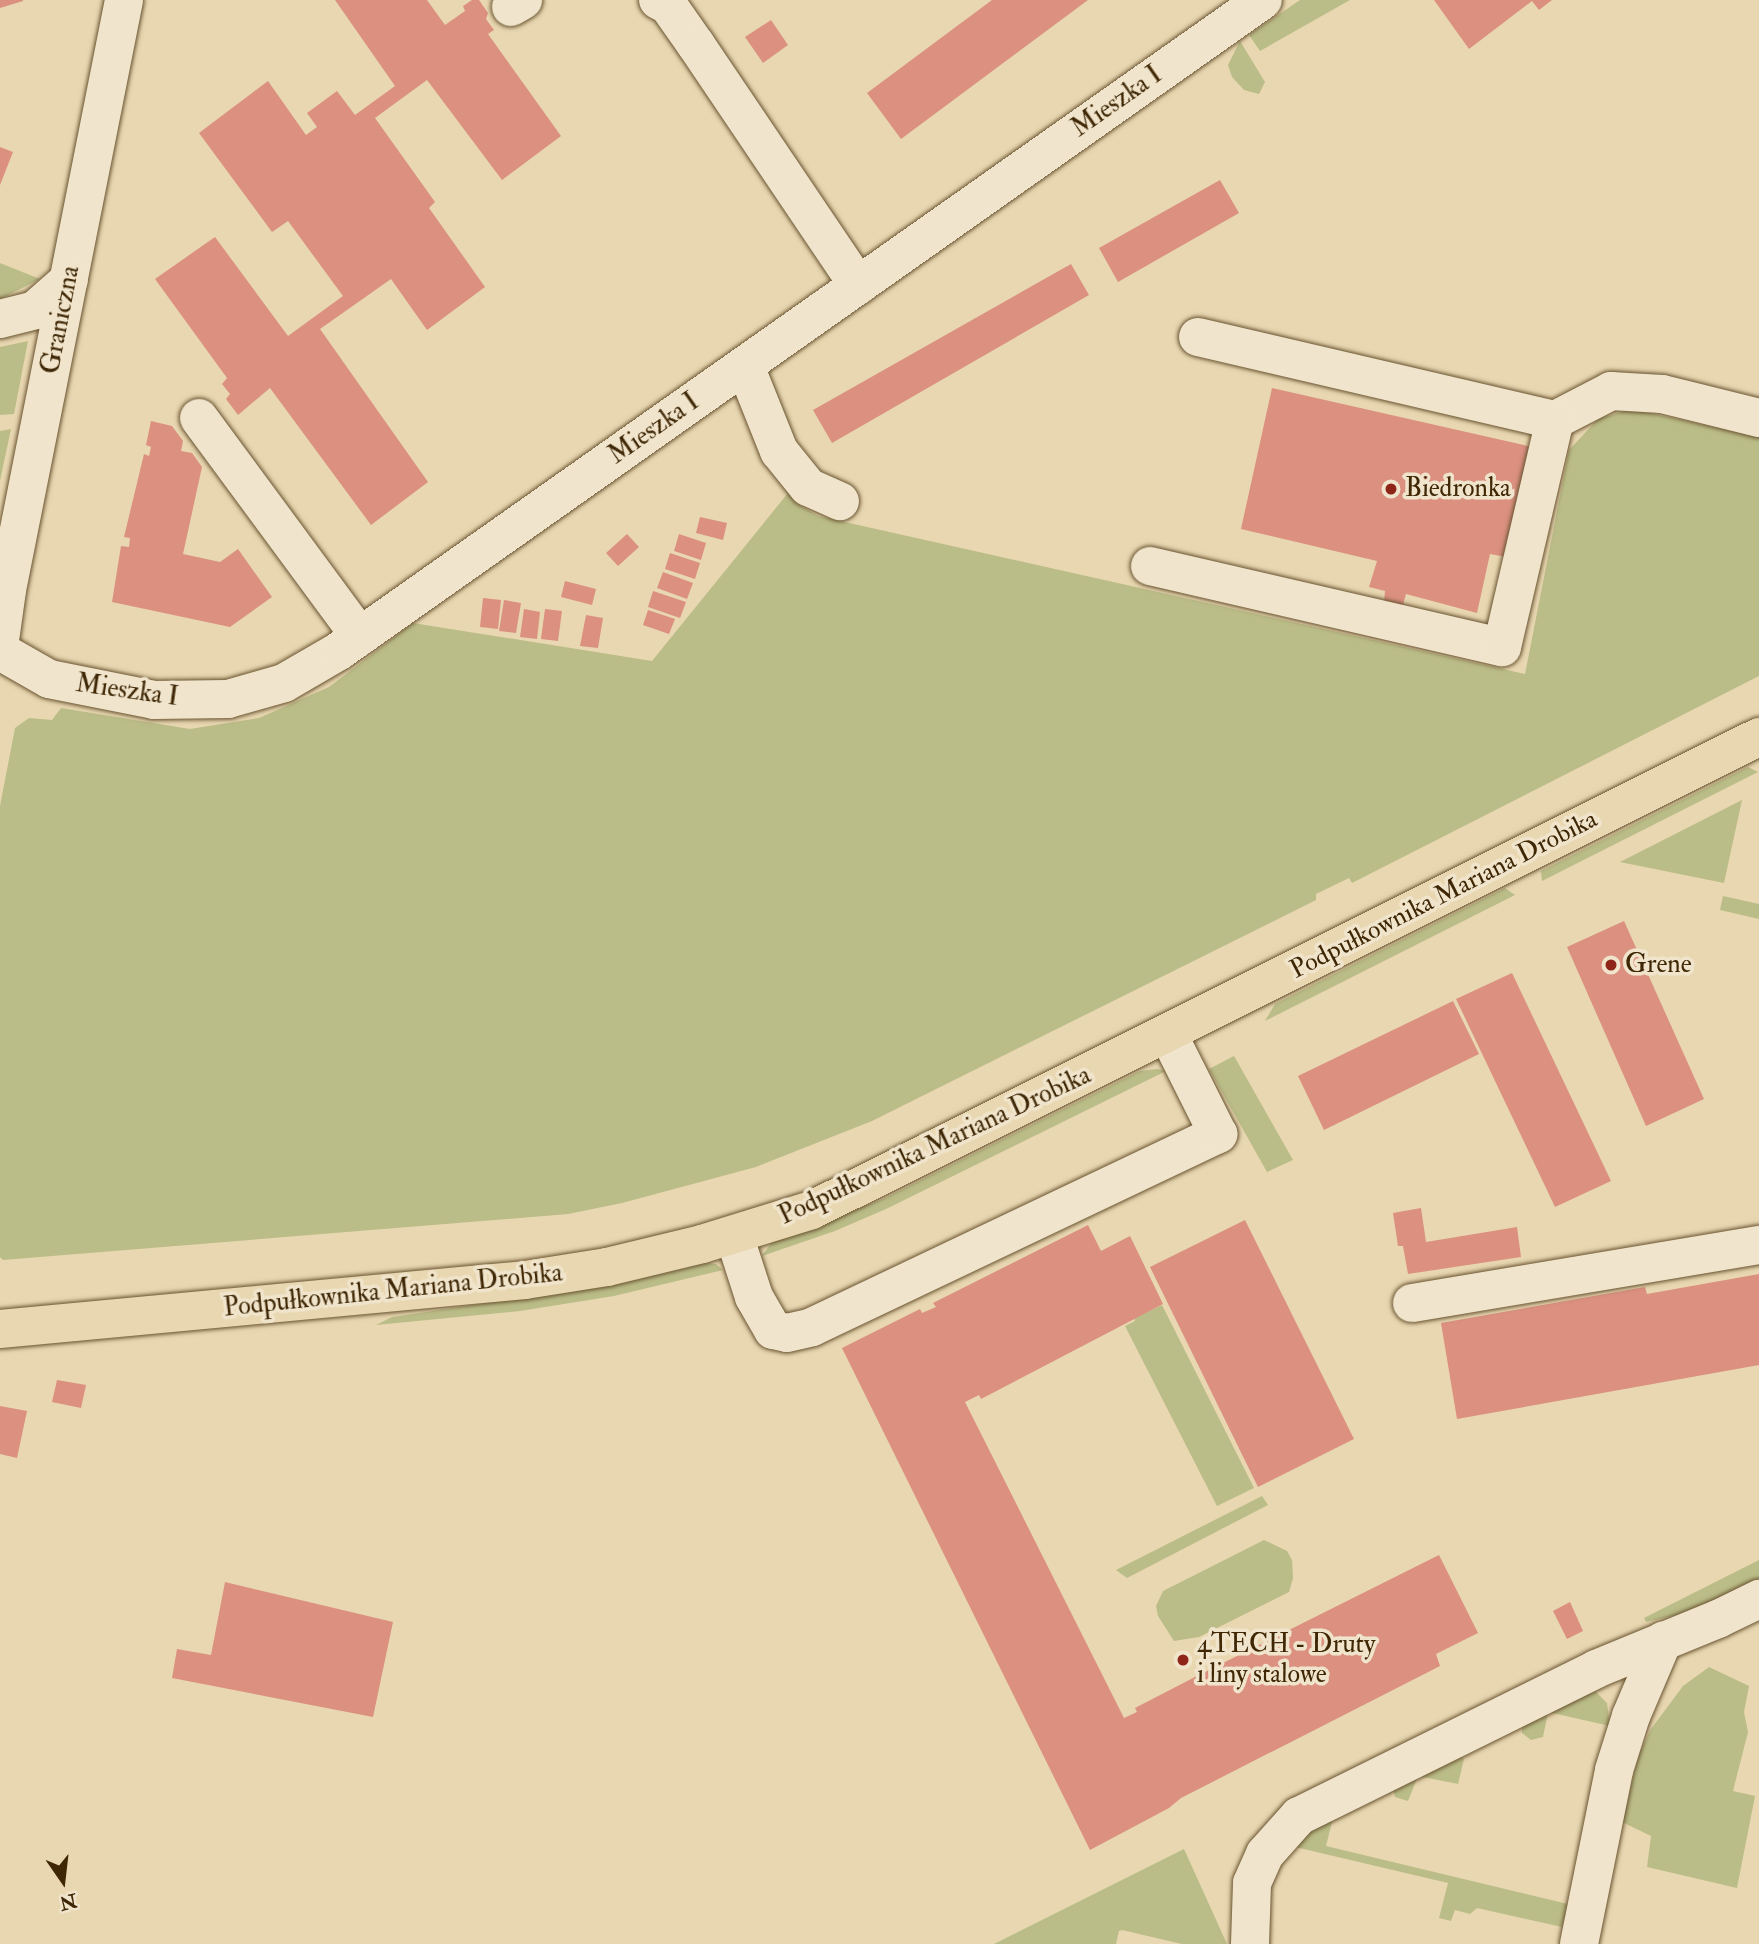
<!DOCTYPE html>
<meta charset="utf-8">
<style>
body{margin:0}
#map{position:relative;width:1759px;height:1944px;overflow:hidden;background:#e8d7b1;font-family:"IM FELL Double Pica",serif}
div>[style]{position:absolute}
.green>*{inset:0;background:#bbbd88}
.building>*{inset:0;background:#db9080}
.roads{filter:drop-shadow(0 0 2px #695330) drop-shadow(0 0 2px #695330)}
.minor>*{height:38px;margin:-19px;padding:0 19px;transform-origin:19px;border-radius:19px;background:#f0e5cc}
.major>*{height:38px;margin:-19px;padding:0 19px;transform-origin:19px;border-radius:19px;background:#e8d7b1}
.dots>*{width:19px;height:19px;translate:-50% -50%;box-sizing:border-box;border:4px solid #f0e5cc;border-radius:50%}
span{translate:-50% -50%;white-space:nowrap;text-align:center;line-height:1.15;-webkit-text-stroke:7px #f0e5cc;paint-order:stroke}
.street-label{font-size:26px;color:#3f2705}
.poi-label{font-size:26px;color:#3f2705}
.left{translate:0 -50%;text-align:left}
.north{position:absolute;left:28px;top:1846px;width:70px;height:70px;-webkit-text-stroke:5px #f0e5cc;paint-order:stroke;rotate:166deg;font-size:19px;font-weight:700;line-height:28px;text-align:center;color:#3f2705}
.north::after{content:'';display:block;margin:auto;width:24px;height:32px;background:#3f2705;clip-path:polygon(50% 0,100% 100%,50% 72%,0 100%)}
</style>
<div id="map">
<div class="green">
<div style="clip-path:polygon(1300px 0,1350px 0,1260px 51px,1249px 35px)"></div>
<div style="clip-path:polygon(1240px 41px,1265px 82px,1259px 94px,1244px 90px,1232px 77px,1228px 65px)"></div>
<div style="clip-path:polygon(0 263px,40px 279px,0 299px)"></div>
<div style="clip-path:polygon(28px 341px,14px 414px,0 415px,0 347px)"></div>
<div style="clip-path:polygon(1631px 409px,1759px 437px,1759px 676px,1352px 883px,1349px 878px,1316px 894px,1316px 900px,872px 1121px,756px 1167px,622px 1203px,568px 1214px,3px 1260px,0 1257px,0 806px,15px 728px,29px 718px,52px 720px,61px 708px,190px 729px,259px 718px,329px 687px,413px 623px,652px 661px,788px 493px,798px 504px,818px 516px,1525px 674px,1569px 450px,1598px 419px)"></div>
<div style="clip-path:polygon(11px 429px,0 481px,0 431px)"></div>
<div style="clip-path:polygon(1748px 767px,1758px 772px,1542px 881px,1541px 871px)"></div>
<div style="clip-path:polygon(1742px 800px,1724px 883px,1620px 862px)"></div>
<div style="clip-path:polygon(1505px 888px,1515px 895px,1265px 1021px,1275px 1004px)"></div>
<div style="clip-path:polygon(1723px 896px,1759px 904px,1759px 919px,1720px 910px)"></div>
<div style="clip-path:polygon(1234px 1056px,1293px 1160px,1267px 1172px,1209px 1069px)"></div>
<div style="clip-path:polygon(1157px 1069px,1166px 1071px,886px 1209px,835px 1231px,762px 1256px,772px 1242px,883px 1199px,1140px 1071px)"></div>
<div style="clip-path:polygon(707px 1263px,716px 1264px,723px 1270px,614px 1296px,520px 1311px,376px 1325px,392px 1317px,628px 1282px)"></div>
<div style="clip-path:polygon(1162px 1305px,1254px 1488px,1217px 1506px,1125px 1326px,1135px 1321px,1134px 1318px)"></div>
<div style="clip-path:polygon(1262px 1496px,1268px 1505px,1127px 1578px,1116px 1570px)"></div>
<div style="clip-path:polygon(1264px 1540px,1287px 1551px,1292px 1560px,1293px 1578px,1289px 1592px,1199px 1637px,1174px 1641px,1158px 1616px,1156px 1606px,1163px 1591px)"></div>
<div style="clip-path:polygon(1759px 1560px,1759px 1580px,1700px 1610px,1646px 1622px,1644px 1618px)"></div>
<div style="clip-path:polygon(1709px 1667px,1749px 1686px,1744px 1712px,1748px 1732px,1733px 1791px,1755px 1796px,1737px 1888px,1647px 1867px,1651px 1836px,1622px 1822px,1639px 1754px,1651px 1729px,1683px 1686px)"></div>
<div style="clip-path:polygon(1595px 1691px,1607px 1703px,1610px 1726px,1548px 1712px,1543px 1737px,1531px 1740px,1522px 1733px,1522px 1719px,1577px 1692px)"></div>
<div style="clip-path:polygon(1455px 1753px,1464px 1759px,1458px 1784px,1418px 1776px,1408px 1801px,1395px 1797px,1393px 1788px,1396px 1782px)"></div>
<div style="clip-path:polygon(1333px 1818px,1326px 1846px,1568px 1904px,1562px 1927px,1477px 1908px,1470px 1914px,1455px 1910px,1451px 1921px,1439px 1918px,1448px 1883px,1291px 1846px,1297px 1835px)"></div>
<div style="clip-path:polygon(1184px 1849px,1227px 1944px,1182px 1944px,1122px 1930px,1119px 1931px,1116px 1944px,994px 1944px)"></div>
</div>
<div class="building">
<div style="clip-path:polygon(0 0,23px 0,23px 1px,0 8px)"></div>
<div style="clip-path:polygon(335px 0,427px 0,445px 25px,465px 11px,463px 6px,472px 0,479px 0,488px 13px,486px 19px,494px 30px,488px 34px,561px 136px,502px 180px,427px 80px,375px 118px,435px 202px,429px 208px,485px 287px,427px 330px,391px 279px,320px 329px,428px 482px,371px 525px,270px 388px,238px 415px,226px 399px,230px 394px,222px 384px,227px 378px,155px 279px,215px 237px,288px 336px,343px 296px,288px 221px,272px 232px,199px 133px,268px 81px,306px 135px,317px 127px,307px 113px,337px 91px,355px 115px,395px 86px)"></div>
<div style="clip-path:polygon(992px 0,1088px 0,901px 139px,867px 93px)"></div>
<div style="clip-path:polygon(1434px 0,1552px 0,1539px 10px,1532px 1px,1469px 49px)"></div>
<div style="clip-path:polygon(771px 20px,788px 45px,763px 63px,745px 37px)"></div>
<div style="clip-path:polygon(0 147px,13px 152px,0 185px)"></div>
<div style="clip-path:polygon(1220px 180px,1239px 213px,1118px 282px,1099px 248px)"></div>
<div style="clip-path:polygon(1071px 264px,1089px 295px,832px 443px,813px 410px)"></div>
<div style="clip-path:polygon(1272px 388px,1541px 449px,1518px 559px,1490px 554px,1477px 613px,1406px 594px,1403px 605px,1384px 602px,1385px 591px,1369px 587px,1377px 561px,1241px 529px)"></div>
<div style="clip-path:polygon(151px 421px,172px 426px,183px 441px,181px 451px,192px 453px,202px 467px,183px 554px,220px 562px,238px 549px,272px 597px,230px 627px,112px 602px,121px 546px,129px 547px,130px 538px,124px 537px,144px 454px,149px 456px,151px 447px,146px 445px)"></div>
<div style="clip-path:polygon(700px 517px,727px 523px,723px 540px,696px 533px)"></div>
<div style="clip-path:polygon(627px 534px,639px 547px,618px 566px,606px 553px)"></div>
<div style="clip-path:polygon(679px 534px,706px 543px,701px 560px,674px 551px)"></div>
<div style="clip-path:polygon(670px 553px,700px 563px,695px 579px,665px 569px)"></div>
<div style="clip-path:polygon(663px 572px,693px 583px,687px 599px,657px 588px)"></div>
<div style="clip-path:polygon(565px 581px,596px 589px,592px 605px,561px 597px)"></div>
<div style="clip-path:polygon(653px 591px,686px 602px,680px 618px,648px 607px)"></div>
<div style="clip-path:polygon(483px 598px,501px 600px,498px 629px,480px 627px)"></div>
<div style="clip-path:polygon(504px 600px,521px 603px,516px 633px,499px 631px)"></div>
<div style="clip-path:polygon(524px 609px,540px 612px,537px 639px,520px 637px)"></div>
<div style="clip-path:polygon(545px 609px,562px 611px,558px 641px,541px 639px)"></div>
<div style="clip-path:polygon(648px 610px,675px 619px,669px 634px,643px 625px)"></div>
<div style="clip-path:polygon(586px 615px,603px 618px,598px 648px,580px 646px)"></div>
<div style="clip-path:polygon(1624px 921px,1704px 1099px,1646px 1126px,1567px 947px)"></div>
<div style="clip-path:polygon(1512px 973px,1611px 1181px,1555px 1207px,1456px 999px)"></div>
<div style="clip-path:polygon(1453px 1001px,1479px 1054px,1324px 1130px,1298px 1076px)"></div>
<div style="clip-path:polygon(1421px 1208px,1426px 1242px,1517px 1227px,1521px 1257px,1408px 1274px,1403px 1246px,1398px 1246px,1393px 1213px)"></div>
<div style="clip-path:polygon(1245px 1220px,1354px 1439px,1258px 1487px,1150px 1267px)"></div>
<div style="clip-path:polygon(1088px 1225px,1101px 1251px,1130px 1236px,1163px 1304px,981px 1399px,979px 1395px,965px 1402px,1124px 1718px,1137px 1712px,1135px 1708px,1193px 1678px,1439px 1555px,1478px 1633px,1436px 1654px,1440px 1666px,1181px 1798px,1169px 1808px,1090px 1850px,842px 1348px,920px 1309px,922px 1313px,936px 1307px,933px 1303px)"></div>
<div style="clip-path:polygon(1759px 1274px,1759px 1365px,1457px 1419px,1441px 1323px,1645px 1287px,1647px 1294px)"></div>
<div style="clip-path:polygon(57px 1380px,86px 1385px,81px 1408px,52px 1402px)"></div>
<div style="clip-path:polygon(0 1406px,27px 1411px,17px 1458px,0 1454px)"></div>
<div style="clip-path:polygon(225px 1582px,393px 1622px,373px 1717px,172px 1678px,177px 1649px,211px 1655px)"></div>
<div style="clip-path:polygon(1570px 1602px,1583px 1631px,1567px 1639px,1553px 1611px)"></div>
</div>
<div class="roads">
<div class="minor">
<div style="left:658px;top:0;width:11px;rotate:27deg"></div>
<div style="left:668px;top:5px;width:49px;rotate:55deg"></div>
<div style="left:696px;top:45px;width:290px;rotate:56deg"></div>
<div style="left:511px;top:7px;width:14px;rotate:-30deg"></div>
<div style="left:0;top:319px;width:36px;rotate:-14deg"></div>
<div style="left:35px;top:310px;width:45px;rotate:-41.4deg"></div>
<div style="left:1198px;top:337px;width:367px;rotate:13.1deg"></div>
<div style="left:1555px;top:420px;width:63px;rotate:-27.4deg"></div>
<div style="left:1611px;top:391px;width:51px;rotate:3.4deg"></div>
<div style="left:1662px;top:394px;width:100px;rotate:13.9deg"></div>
<div style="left:745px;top:366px;width:92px;rotate:68.2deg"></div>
<div style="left:779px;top:451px;width:46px;rotate:51.1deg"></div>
<div style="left:808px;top:487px;width:35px;rotate:24deg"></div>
<div style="left:199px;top:418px;width:271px;rotate:53.6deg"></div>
<div style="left:1150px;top:566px;width:361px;rotate:13deg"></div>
<div style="left:1502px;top:647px;width:233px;rotate:-76.9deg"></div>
<div style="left:0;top:640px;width:50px;rotate:-82deg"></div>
<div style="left:7px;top:590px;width:601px;rotate:-78.78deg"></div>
<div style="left:0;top:651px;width:56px;rotate:29.7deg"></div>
<div style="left:49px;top:679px;width:107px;rotate:11.3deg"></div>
<div style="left:154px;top:700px;width:74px;rotate:-0.8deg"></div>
<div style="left:228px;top:699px;width:58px;rotate:-15.9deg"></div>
<div style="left:284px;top:683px;width:64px;rotate:-30.2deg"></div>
<div style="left:339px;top:651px;width:1130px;rotate:-35.17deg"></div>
<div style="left:734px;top:1235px;width:65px;rotate:72.1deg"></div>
<div style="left:754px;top:1297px;width:38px;rotate:60deg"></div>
<div style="left:773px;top:1330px;width:14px;rotate:12deg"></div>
<div style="left:787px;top:1333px;width:26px;rotate:-13deg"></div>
<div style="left:812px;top:1327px;width:450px;rotate:-25.4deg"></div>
<div style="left:1218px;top:1134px;width:112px;rotate:-116.6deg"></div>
<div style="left:1412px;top:1303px;width:352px;rotate:-9.5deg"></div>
<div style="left:1250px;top:1944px;width:61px;rotate:-88.1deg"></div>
<div style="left:1252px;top:1883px;width:32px;rotate:-66deg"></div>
<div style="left:1265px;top:1854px;width:51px;rotate:-48.2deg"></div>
<div style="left:1299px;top:1816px;width:331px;rotate:-26.3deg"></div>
<div style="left:1596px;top:1669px;width:132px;rotate:-22.3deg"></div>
<div style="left:1718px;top:1619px;width:46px;rotate:-26deg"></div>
<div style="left:1579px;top:1944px;width:177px;rotate:-78.6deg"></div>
<div style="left:1614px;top:1770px;width:57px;rotate:-72.5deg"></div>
<div style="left:1631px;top:1716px;width:82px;rotate:-66.9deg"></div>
</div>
<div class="major">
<div style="left:0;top:1329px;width:527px;rotate:-5.33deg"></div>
<div style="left:525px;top:1280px;width:83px;rotate:-9deg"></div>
<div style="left:607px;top:1267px;width:98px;rotate:-13.6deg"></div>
<div style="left:702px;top:1244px;width:115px;rotate:-17.2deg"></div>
<div style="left:812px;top:1210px;width:1059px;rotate:-26.54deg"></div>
</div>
</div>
<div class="dots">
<div style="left:1391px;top:489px;background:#8f2418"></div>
<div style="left:1611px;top:965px;background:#8f2418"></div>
<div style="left:1183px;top:1660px;background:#8f2418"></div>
</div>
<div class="street-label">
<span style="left:1117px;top:102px;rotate:-35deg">Mieszka I</span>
<span style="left:61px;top:320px;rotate:-79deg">Graniczna</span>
<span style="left:654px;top:429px;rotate:-35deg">Mieszka I</span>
<span style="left:127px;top:691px;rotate:8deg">Mieszka I</span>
<span style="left:1444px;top:895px;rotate:-27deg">Podpułkownika Mariana Drobika</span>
<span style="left:935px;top:1146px;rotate:-25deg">Podpułkownika Mariana Drobika</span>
<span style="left:393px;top:1291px;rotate:-6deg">Podpułkownika Mariana Drobika</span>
</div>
<div class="poi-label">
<span class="left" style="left:1405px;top:489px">Biedronka</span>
<span class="left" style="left:1625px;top:965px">Grene</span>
<span class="left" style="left:1197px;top:1660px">4TECH - Druty<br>i liny stalowe</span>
</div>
<div class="north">N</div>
</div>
